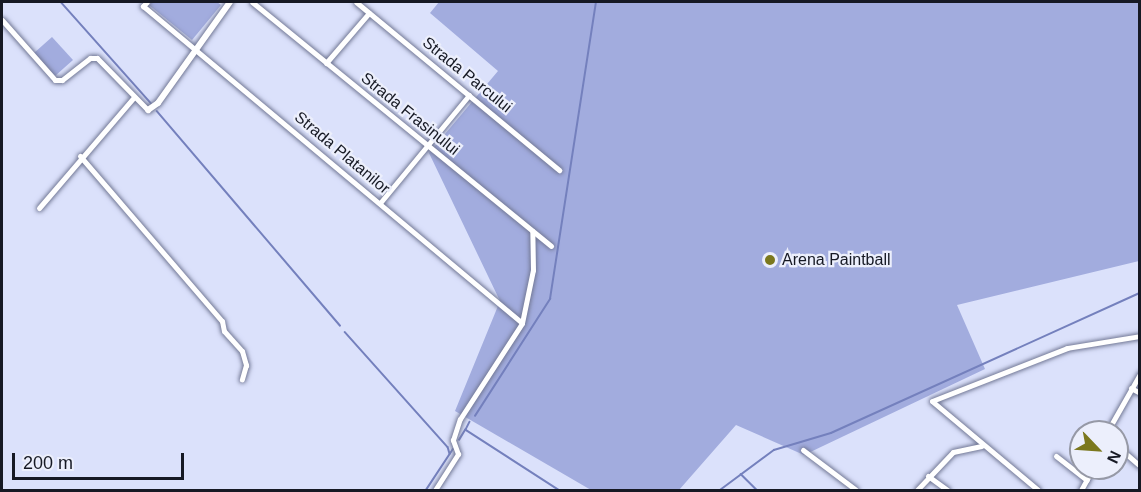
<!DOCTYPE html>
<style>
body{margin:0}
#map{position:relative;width:1141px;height:492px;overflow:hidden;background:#dbe1fb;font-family:Arial,sans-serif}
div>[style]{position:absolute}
.green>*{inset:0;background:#a2acde}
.stream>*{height:1.5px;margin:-0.75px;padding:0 0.75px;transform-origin:0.75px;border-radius:0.75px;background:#7480bd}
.roads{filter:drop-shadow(0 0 2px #737996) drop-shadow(0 0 2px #737996)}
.minor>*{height:5px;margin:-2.5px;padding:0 2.5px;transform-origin:2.5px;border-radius:2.5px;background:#fff}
.tertiary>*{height:6px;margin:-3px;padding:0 3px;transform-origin:3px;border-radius:3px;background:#fff}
.dots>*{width:16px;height:16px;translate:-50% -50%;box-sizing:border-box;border:3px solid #eceffc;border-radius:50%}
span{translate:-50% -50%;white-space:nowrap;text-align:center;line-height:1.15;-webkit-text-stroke:4.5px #eceffc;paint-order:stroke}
.street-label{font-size:16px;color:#161924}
.poi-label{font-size:16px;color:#161924}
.left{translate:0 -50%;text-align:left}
.frame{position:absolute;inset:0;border:3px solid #161924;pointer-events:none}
.north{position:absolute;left:1069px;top:420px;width:60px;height:60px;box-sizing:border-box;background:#eceffc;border:2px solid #9699a6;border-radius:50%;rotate:115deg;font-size:16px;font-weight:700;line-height:24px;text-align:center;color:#161924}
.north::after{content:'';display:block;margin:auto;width:21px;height:27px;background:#7b781e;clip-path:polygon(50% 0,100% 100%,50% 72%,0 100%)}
.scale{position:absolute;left:12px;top:453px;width:172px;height:27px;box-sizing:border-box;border:3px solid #161924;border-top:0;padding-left:8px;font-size:18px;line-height:21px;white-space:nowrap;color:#161924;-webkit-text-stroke:4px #eceffc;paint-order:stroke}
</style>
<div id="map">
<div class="green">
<div style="clip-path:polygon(152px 2px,217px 2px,221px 5px,192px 40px,149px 5px)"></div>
<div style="clip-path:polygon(439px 2px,1139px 2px,1139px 261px,957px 305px,985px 369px,804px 455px,736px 425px,679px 490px,591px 490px,455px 411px,500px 301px,429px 153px,498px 71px,430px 13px)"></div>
<div style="clip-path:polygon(52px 37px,73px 60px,55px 76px,34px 53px)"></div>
</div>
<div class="stream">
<div style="left:61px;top:2px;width:137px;rotate:48.3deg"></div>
<div style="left:157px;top:111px;width:282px;rotate:49.5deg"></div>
<div style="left:345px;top:332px;width:154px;rotate:48.2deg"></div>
<div style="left:448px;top:447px;width:7px;rotate:74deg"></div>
<div style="left:475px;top:416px;width:139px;rotate:-57.3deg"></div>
<div style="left:550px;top:299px;width:301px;rotate:-81.2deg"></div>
<div style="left:470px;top:422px;width:9px;rotate:117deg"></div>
<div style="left:466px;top:430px;width:111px;rotate:32.8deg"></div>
<div style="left:459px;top:440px;width:12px;rotate:-59deg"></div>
<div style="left:741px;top:474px;width:23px;rotate:45deg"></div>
<div style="left:426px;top:490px;width:49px;rotate:-56.6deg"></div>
<div style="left:720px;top:490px;width:67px;rotate:-36.5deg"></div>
<div style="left:774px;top:450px;width:59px;rotate:-16.6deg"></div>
<div style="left:831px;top:433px;width:339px;rotate:-24.4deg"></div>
</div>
<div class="roads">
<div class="minor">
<div style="left:147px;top:2px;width:6px;rotate:135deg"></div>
<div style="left:143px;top:6px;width:494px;rotate:39.9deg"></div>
<div style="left:252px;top:2px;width:386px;rotate:39.2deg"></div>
<div style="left:356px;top:2px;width:264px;rotate:39.6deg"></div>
<div style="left:2px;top:20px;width:80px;rotate:48.5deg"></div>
<div style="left:55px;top:80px;width:7px"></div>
<div style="left:62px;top:80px;width:36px;rotate:-38deg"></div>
<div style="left:90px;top:58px;width:7px"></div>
<div style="left:97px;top:58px;width:73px;rotate:45.6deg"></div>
<div style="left:326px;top:63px;width:66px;rotate:-49.3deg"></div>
<div style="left:80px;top:156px;width:218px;rotate:49.3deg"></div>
<div style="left:222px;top:321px;width:10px;rotate:79deg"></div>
<div style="left:224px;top:331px;width:27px;rotate:48deg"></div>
<div style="left:242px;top:351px;width:15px;rotate:74deg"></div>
<div style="left:246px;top:365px;width:15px;rotate:106deg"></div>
<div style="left:380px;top:203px;width:140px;rotate:-50.5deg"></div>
<div style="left:39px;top:208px;width:146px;rotate:-49.4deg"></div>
<div style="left:1131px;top:388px;width:10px;rotate:29deg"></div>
<div style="left:1107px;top:432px;width:67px;rotate:-60.4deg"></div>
<div style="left:1117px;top:446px;width:30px;rotate:41deg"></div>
<div style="left:803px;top:450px;width:66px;rotate:37deg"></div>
<div style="left:1056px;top:456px;width:39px;rotate:38deg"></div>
<div style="left:928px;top:476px;width:24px;rotate:36deg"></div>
<div style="left:435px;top:490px;width:43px;rotate:-57.4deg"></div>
<div style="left:458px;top:454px;width:15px;rotate:-110deg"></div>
<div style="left:453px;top:440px;width:22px;rotate:-72deg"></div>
<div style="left:460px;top:419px;width:114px;rotate:-57.1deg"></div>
<div style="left:522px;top:323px;width:54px;rotate:-78.3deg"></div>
<div style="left:533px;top:270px;width:39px;rotate:-91deg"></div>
<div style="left:917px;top:490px;width:52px;rotate:-46.5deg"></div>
<div style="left:953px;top:452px;width:29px;rotate:-12deg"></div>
<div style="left:1038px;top:490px;width:138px;rotate:-140deg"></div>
<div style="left:932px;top:401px;width:145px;rotate:-21.4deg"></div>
<div style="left:1067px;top:348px;width:74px;rotate:-9.3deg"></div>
<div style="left:1081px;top:490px;width:25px;rotate:-61deg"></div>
</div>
<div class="tertiary">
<div style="left:148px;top:110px;width:12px;rotate:-35deg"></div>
<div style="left:158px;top:103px;width:124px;rotate:-54.5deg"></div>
</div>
</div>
<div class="dots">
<div style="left:770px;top:260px;background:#7b781e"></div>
</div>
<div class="street-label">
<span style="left:467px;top:75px;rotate:39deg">Strada Parcului</span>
<span style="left:410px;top:114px;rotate:39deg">Strada Frasinului</span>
<span style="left:342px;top:153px;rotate:40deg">Strada Platanilor</span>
</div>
<div class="poi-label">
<span class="left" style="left:782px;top:260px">Arena Paintball</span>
</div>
<div class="frame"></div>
<div class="north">N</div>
<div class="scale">200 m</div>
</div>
